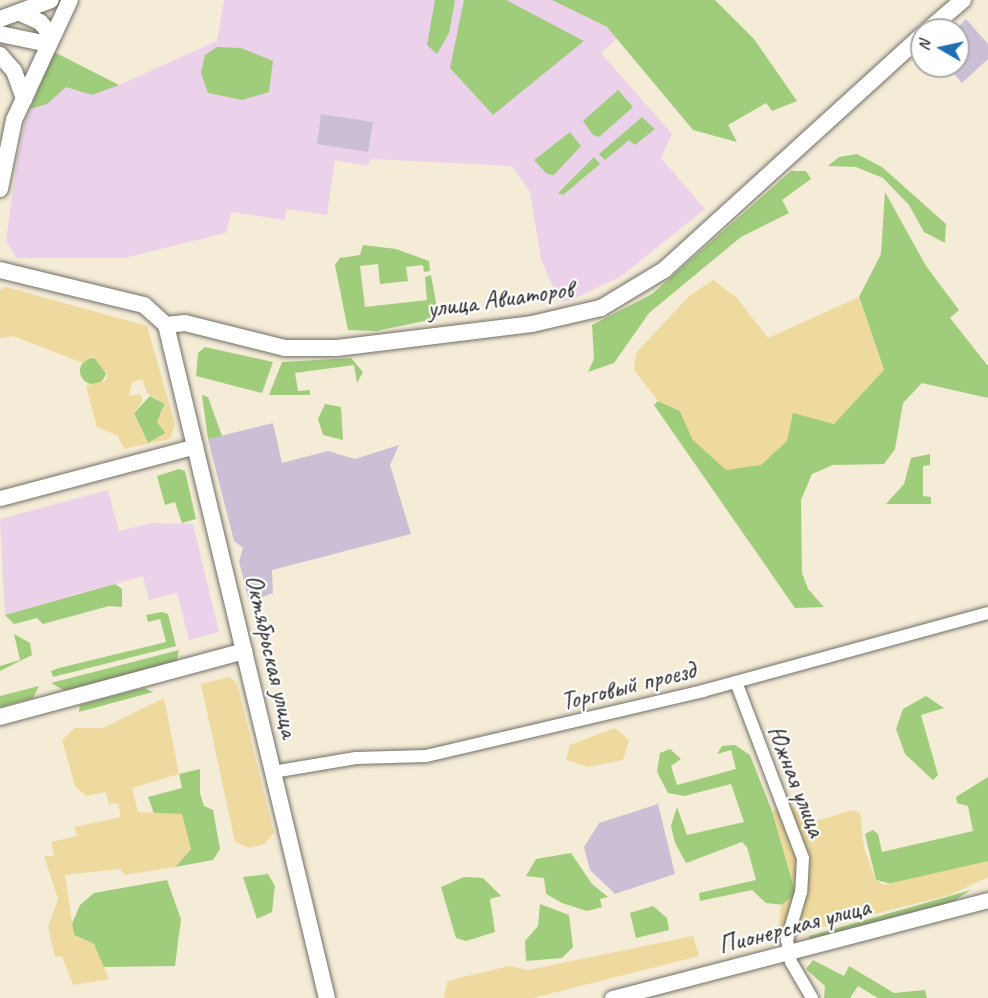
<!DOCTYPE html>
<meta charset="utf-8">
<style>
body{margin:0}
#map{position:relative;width:988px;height:998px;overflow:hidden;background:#f4ecd7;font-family:Caveat,sans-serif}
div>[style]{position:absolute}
.built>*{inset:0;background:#ecd1ea}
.industrial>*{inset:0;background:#cbbfd5}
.green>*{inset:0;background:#a0cd7b}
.round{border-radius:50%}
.sand>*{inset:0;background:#eeda9e}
.roads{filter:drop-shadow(0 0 2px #716f67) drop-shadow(0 0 2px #716f67)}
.minor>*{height:12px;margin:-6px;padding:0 6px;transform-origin:6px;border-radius:6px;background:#fff}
.tertiary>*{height:15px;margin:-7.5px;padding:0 7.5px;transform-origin:7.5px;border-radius:7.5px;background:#fff}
.secondary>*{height:16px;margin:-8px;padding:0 8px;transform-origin:8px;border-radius:8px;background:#fff}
span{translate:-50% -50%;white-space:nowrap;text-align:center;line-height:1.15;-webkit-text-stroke:4.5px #fff;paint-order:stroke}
.street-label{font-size:26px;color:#2b2b2b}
.north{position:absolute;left:910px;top:18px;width:60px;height:60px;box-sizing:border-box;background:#fff;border:2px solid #aaa;border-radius:50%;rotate:279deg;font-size:16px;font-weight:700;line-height:24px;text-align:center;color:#2b2b2b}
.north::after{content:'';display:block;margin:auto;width:21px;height:27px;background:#1f6fb2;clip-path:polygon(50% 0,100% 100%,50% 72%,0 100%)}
</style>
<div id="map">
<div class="built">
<div style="clip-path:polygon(224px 0,552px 0,607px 27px,617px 38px,601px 53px,672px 134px,661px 158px,705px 209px,620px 277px,569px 301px,560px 301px,541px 260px,530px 192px,512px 166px,372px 159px,366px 166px,335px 160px,327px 215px,286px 209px,285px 220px,231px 212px,226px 233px,124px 258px,16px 258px,6px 240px,18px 154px,25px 120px,54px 52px,119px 85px,217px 41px)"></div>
<div style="clip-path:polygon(108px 490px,119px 531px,150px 523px,193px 524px,219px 632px,189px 640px,177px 593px,149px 600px,143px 576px,5px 615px,0 519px)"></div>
</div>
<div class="industrial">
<div style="clip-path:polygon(966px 19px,988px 44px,988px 59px,962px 83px,947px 66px,958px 66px,955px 30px)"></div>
<div style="clip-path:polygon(321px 114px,373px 122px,368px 152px,317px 144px)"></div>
<div style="clip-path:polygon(273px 423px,282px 463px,328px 451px,355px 459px,399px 445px,390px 465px,411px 534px,272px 570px,273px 593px,249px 602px,239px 561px,243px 548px,234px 541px,208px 439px)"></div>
<div style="clip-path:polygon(658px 804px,675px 874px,615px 894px,590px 870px,584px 847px,599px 823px)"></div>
</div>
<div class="green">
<div style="clip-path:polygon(435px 0,455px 0,449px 33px,437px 54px,427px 45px)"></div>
<div style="clip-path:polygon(464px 0,506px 0,584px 41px,493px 115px,450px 68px)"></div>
<div style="clip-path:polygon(552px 0,715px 0,754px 39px,797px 101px,772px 111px,766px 103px,728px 125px,737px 142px,693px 130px,607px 27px)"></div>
<div style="clip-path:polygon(217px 47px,241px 48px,273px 61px,269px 92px,242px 100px,208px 93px,201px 73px,205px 55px)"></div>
<div style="clip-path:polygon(54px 52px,119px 85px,92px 95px,66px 87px,47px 104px,30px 109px)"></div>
<div style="clip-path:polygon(618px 90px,633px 107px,599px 137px,593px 135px,583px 121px)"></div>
<div style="clip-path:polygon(642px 117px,655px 129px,635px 145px,629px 140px,605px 160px,599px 154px)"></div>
<div style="clip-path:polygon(570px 132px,581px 146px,554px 175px,547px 174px,534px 160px)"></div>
<div style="clip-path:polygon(857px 154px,882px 167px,946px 224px,945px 243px,924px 232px,909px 205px,883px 178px,856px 167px,828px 166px,839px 157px)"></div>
<div style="clip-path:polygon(594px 157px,600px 164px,563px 195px,558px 193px)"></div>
<div style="clip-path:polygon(791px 171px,806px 171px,811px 179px,782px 200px,789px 213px,741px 237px,649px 313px,614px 363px,588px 372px,594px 359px,592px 325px,652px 294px)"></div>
<div style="clip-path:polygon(885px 192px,926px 266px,959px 310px,950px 318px,988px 366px,988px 398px,922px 383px,903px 403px,895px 449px,884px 464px,833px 465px,812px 474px,801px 500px,802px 573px,808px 589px,824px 607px,795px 608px,654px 405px,658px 401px,680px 411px,693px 440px,793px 413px,884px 370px,859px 297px,881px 254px)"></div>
<div style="clip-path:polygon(363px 245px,396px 249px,429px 261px,430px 271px,424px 272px,423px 265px,406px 267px,408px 281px,380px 284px,378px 264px,360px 266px,365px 307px,427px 300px,425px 277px,431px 275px,437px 308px,429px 320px,376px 331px,348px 330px,335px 265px,340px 258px,360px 255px)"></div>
<div style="clip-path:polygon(205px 347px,273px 362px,262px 393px,196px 376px,198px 353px)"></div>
<div style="clip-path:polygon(351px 358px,363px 372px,357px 383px,354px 365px,295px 373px,298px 391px,310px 390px,310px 395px,269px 395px,282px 362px)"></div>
<div class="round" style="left:80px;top:358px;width:26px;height:26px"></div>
<div style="clip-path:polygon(202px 395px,208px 397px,222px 436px,208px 439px)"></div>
<div style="clip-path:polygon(150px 396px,165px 404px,160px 414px,166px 433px,148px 443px,134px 413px)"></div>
<div style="clip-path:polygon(325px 404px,341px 407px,343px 440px,323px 435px,318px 419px)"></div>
<div style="clip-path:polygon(930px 454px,930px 465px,923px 466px,923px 496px,931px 497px,931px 504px,886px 504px,904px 484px,911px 458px)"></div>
<div style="clip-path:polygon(179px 469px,185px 471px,196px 519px,182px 523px,175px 502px,165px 505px,157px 476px)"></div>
<div style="clip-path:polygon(115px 584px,122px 589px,122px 607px,109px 606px,43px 624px,37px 618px,14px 624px,5px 615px)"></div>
<div style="clip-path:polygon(162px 612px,168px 614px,176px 646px,53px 677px,51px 671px,59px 668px,166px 642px,160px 619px,148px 622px,146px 615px)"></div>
<div style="clip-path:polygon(14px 634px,30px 643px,32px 655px,0 671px,0 666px,20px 660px)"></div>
<div style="clip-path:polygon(179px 650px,176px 663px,65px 691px,51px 683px)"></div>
<div style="clip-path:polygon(39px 686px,33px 698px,0 707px,0 696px)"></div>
<div style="clip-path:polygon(144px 688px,153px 692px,79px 712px,80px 705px)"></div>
<div style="clip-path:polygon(926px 696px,944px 708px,921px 715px,938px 775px,933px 780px,905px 754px,896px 729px,903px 709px)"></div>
<div style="clip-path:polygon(735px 745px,750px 755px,772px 811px,796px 894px,785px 905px,766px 903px,752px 890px,700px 901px,699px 893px,756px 880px,747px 847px,742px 842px,686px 863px,675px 843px,671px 826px,677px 807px,687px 835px,744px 822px,731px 784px,684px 796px,668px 793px,657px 772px,660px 753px,670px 749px,681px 759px,671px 766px,677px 785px,736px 769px,731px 750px,717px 754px,722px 746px)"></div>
<div style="clip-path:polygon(200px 769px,200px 793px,204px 806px,213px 810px,220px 849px,213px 860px,175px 867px,191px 849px,155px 816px,148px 797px,182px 788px,179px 774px)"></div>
<div style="clip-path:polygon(988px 777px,988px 863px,892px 884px,876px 880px,865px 834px,873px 830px,878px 834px,882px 852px,973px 831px,968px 806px,957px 803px,956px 797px)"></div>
<div style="clip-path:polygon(571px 853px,592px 884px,608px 897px,600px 899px,602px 907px,587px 911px,562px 903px,546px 894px,544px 878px,526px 876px,536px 859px)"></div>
<div style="clip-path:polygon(268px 874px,275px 886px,272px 912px,257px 919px,243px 877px)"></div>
<div style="clip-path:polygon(464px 877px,483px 878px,501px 896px,490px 899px,495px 932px,466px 941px,456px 938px,441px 887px)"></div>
<div style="clip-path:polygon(167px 880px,181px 919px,175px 966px,101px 967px,94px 944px,74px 935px,71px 926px,80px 905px,94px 893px)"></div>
<div style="clip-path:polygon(971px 890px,952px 902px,810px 940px,809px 936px)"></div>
<div style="clip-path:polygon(540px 904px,569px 915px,573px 947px,562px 958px,526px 961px,525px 941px,538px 926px)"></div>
<div style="clip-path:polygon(653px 906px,667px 918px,669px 930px,636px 938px,630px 913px)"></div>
<div style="clip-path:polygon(813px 960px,844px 976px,849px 966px,894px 993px,925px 990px,927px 998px,878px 998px,858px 986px,850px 998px,824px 998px,825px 986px,806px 969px)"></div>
</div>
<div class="sand">
<div style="clip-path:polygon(713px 280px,737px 298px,768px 338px,859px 297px,884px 370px,834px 424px,793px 413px,787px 441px,761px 465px,726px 470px,693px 440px,680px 411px,658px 401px,634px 370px,636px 353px,689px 296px)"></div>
<div style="clip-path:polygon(evenodd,6px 287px,147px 326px,175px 424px,170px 439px,124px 449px,118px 436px,97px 427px,86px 386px,106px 380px,107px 375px,93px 356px,83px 363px,13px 336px,0 338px,0 290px,6px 287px,142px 379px,147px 393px,165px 404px,157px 422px,166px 434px,148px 443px,134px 413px,143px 400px,140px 394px,129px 396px,132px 383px,142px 379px)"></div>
<div style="clip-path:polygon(229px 677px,237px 683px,274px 833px,264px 844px,250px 848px,235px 842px,201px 684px)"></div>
<div style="clip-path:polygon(164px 698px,179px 774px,132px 788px,138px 812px,182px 814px,191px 849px,175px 867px,125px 875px,120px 869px,65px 875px,74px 935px,94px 944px,109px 979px,73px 985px,62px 956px,55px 957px,48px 927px,58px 899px,44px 856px,54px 856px,51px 842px,77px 836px,74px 827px,121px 817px,118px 803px,109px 804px,106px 792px,86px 796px,75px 786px,62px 740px,75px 728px,103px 728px)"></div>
<div style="clip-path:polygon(615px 728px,629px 740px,623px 760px,588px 767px,566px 760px,570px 745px)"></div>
<div style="clip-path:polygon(794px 807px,802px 819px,813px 822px,852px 810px,860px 813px,864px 848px,876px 880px,883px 885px,988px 861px,988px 877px,950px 895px,778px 938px,781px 905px,796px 894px,772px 811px)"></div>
<div style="clip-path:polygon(693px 936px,699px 956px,533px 998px,444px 998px,447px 982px,458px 978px,510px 966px,528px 970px)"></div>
</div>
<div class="roads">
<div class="minor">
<div style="left:736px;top:682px;width:188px;rotate:69.2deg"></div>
<div style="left:803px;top:858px;width:34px;rotate:93deg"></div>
<div style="left:801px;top:892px;width:50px;rotate:106.3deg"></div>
<div style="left:787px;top:940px;width:22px;rotate:80deg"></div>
<div style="left:791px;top:962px;width:42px;rotate:59.7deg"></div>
<div style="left:273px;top:772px;width:84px;rotate:-9.6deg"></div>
<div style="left:356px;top:758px;width:70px;rotate:-1.6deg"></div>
<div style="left:426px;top:756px;width:285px;rotate:-13.2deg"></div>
<div style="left:703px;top:691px;width:295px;rotate:-15.3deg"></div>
</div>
<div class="tertiary">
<div style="left:0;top:498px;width:202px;rotate:-14.9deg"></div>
<div style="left:612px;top:998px;width:389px;rotate:-14.6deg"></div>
</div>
<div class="secondary">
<div style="left:20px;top:13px;width:22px;rotate:24deg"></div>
<div style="left:40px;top:22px;width:18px;rotate:49deg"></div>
<div style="left:0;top:19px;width:54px;rotate:-20.4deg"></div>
<div style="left:928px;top:30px;width:46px;rotate:-40.6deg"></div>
<div style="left:0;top:34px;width:49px;rotate:11.8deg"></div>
<div style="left:0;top:55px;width:21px;rotate:49deg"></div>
<div style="left:14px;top:71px;width:30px;rotate:70deg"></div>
<div style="left:0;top:189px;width:70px;rotate:-78.5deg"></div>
<div style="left:14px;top:120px;width:132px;rotate:-65deg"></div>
<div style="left:0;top:270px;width:148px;rotate:13.7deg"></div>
<div style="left:144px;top:305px;width:30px;rotate:42deg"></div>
<div style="left:166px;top:325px;width:692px;rotate:76.55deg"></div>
<div style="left:166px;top:325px;width:19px;rotate:-6deg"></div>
<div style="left:185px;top:323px;width:103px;rotate:14deg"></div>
<div style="left:285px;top:348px;width:52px"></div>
<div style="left:337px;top:348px;width:196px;rotate:-7deg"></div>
<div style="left:532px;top:324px;width:71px;rotate:-13.1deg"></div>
<div style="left:601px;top:308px;width:74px;rotate:-31.1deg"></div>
<div style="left:664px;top:270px;width:349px;rotate:-42.3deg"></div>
<div style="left:0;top:717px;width:253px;rotate:-15.1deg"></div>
</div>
</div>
<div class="street-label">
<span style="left:500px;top:299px;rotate:-8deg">улица Авиаторов</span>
<span style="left:272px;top:656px;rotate:77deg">Октябрьская улица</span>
<span style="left:628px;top:686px;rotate:-14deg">Торговый проезд</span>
<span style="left:796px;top:781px;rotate:68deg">Южная улица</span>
<span style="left:794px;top:926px;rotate:-15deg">Пионерская улица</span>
</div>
<div class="north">N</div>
</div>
